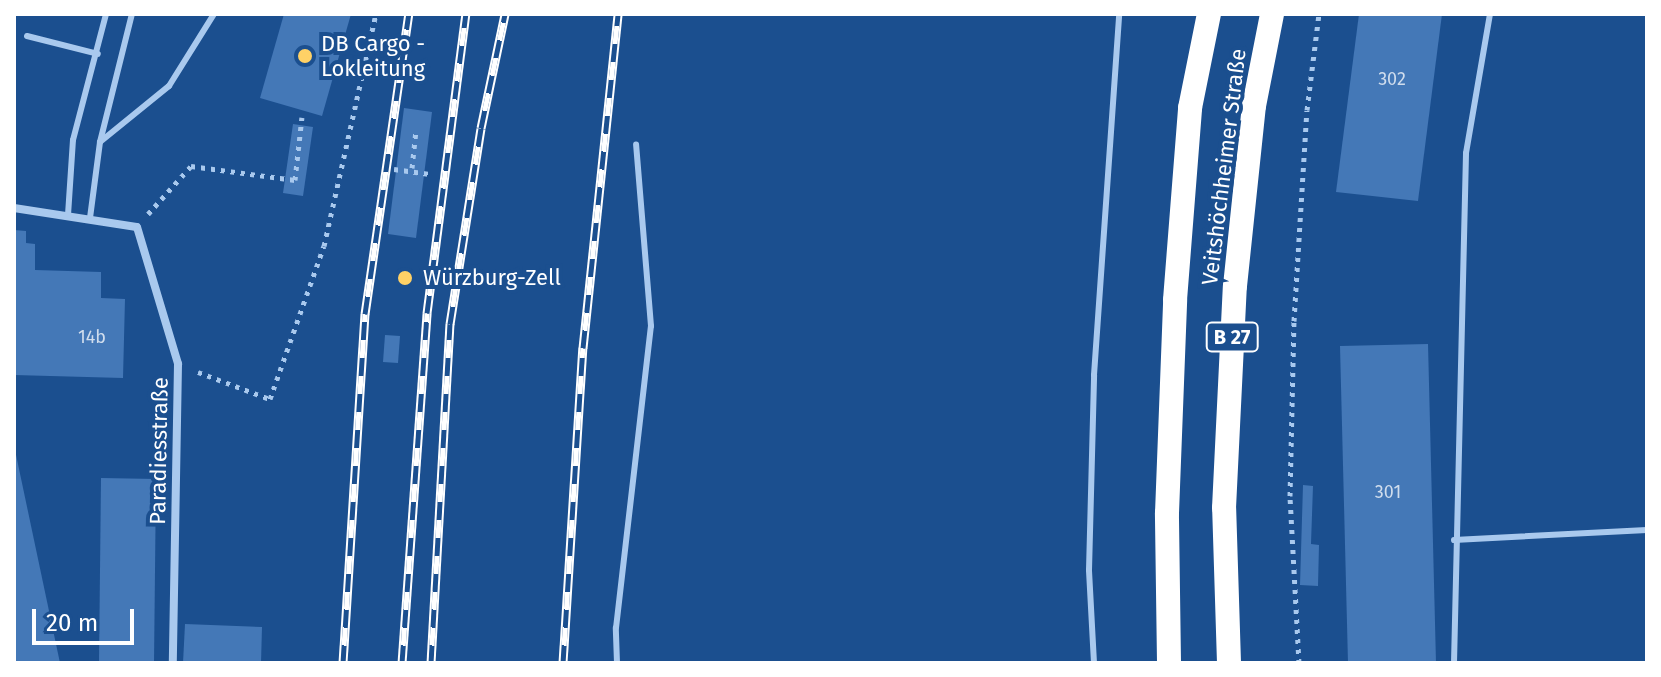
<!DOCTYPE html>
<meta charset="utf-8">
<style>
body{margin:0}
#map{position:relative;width:1661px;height:677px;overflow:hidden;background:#1b4f8f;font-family:"Fira Sans",sans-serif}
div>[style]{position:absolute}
.building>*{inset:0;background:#4478b7}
.path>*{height:5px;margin-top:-2.5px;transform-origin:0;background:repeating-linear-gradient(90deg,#a9c9ee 0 4px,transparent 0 10px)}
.lane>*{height:6px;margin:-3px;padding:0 3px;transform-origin:3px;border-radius:3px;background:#a9c9ee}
.street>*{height:8px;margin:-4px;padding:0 4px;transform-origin:4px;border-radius:4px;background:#a9c9ee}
.highway>*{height:24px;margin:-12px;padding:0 12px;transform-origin:12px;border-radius:12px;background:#fff}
.rail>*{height:9px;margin-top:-4.5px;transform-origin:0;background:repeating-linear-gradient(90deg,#1b4f8f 0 18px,#fff 0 36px);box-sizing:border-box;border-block:2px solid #fff}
.dots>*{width:22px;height:22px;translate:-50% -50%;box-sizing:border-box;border:4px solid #1b4f8f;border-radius:50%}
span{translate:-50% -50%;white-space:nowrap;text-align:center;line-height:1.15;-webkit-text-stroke:8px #1b4f8f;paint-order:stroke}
.number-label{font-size:18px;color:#d0dded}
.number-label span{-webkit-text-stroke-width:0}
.shield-label span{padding:2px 6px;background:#1b4f8f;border:2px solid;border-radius:6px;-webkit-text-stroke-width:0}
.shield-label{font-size:20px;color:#fff;font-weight:700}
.poi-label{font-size:22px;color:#fff}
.left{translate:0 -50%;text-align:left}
.street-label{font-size:22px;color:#fff}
.frame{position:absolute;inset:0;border:16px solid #fff;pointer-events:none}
.scale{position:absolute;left:32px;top:609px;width:102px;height:36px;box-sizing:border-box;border:4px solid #fff;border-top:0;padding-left:10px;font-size:24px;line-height:28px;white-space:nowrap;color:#fff;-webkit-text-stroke:6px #1b4f8f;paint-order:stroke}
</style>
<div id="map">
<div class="building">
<div style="clip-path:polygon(284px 14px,351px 14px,322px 116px,260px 98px)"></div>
<div style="clip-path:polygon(1359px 14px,1442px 14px,1418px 201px,1336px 192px)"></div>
<div style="clip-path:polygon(404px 108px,432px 112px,416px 238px,388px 234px)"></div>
<div style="clip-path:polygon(293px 124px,313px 127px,303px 196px,283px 193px)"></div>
<div style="clip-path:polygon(14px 230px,26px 231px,26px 243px,35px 244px,35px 270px,101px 272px,101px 298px,125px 299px,123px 378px,14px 375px)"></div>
<div style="clip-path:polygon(385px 335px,400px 336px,398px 363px,383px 362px)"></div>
<div style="clip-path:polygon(1428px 344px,1436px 663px,1348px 663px,1340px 346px)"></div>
<div style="clip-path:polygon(14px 450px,15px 450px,60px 663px,14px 663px)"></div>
<div style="clip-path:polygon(101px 478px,156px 479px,154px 663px,99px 663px)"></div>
<div style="clip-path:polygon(1303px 485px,1313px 486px,1311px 544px,1319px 545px,1318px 586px,1300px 585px)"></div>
<div style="clip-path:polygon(185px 624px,262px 627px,261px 663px,183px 663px)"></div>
</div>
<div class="path">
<div style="left:412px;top:168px;width:36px;rotate:-84deg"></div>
<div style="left:394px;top:169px;width:36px;rotate:8deg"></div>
<div style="left:148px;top:214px;width:64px;rotate:-48.1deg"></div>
<div style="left:191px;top:166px;width:105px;rotate:7.7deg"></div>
<div style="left:295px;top:180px;width:63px;rotate:-83.7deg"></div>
<div style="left:198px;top:372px;width:77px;rotate:20.6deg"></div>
<div style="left:270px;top:399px;width:162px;rotate:-70.6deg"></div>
<div style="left:324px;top:246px;width:238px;rotate:-77.4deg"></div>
<div style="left:1299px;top:663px;width:167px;rotate:-93.1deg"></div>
<div style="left:1290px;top:496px;width:175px;rotate:-88.7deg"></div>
<div style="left:1294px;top:321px;width:211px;rotate:-86.5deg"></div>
<div style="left:1307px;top:110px;width:97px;rotate:-82.9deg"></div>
</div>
<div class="lane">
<div style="left:27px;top:36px;width:73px;rotate:14.2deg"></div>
<div style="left:100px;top:142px;width:89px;rotate:-39.1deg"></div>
<div style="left:169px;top:86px;width:85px;rotate:-58deg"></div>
<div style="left:68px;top:215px;width:75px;rotate:-86.2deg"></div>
<div style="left:73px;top:140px;width:130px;rotate:-75.3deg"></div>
<div style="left:90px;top:218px;width:77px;rotate:-82.5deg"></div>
<div style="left:100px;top:142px;width:132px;rotate:-76deg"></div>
<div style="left:1454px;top:540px;width:193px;rotate:-3deg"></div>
<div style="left:617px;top:663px;width:35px;rotate:-92deg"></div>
<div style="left:616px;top:628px;width:304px;rotate:-83.4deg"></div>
<div style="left:651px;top:326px;width:182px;rotate:-94.7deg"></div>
<div style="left:1094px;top:663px;width:93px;rotate:-93.1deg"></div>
<div style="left:1089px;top:570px;width:195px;rotate:-88.5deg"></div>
<div style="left:1094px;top:375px;width:362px;rotate:-86deg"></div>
<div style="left:1454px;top:663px;width:510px;rotate:-88.65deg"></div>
<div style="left:1466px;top:153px;width:141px;rotate:-80.2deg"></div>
</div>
<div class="street">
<div style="left:14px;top:208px;width:124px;rotate:8.8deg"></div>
<div style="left:137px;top:227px;width:143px;rotate:73.3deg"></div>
<div style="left:178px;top:364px;width:299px;rotate:91deg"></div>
</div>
<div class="highway">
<div style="left:1169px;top:663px;width:150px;rotate:-90.8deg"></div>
<div style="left:1167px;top:513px;width:213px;rotate:-87.8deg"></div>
<div style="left:1175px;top:300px;width:193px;rotate:-85.5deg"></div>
<div style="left:1190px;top:108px;width:96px;rotate:-78.6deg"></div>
<div style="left:1229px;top:663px;width:155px;rotate:-91.8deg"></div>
<div style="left:1224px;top:508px;width:222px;rotate:-87.2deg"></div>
<div style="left:1235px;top:286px;width:181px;rotate:-84deg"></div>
<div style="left:1254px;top:106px;width:94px;rotate:-78.9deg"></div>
</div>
<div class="rail">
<div style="left:343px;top:663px;width:350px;rotate:-86.4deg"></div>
<div style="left:365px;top:314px;width:303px;rotate:-81.7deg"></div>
<div style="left:402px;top:663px;width:351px;rotate:-85.9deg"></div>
<div style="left:427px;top:313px;width:302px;rotate:-82.6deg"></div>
<div style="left:431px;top:663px;width:340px;rotate:-86.8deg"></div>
<div style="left:450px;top:324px;width:198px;rotate:-81deg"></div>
<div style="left:481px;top:128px;width:116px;rotate:-78.1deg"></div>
<div style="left:563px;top:663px;width:316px;rotate:-86.4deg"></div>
<div style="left:583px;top:348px;width:336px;rotate:-84deg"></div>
</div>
<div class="dots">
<div style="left:305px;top:56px;background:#ffd166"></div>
<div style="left:405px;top:278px;background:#ffd166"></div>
</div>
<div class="number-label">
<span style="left:1392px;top:79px">302</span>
<span style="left:92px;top:337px">14b</span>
<span style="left:1388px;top:492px">301</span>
</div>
<div class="shield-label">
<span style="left:1232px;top:337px">B 27</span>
</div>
<div class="poi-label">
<span class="left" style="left:321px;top:56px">DB Cargo -<br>Lokleitung</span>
<span class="left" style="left:423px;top:278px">Würzburg-Zell</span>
</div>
<div class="street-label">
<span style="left:1224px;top:167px;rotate:-83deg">Veitshöchheimer Straße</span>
<span style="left:159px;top:451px;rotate:-89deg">Paradiesstraße</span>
</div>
<div class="frame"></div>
<div class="scale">20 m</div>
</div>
